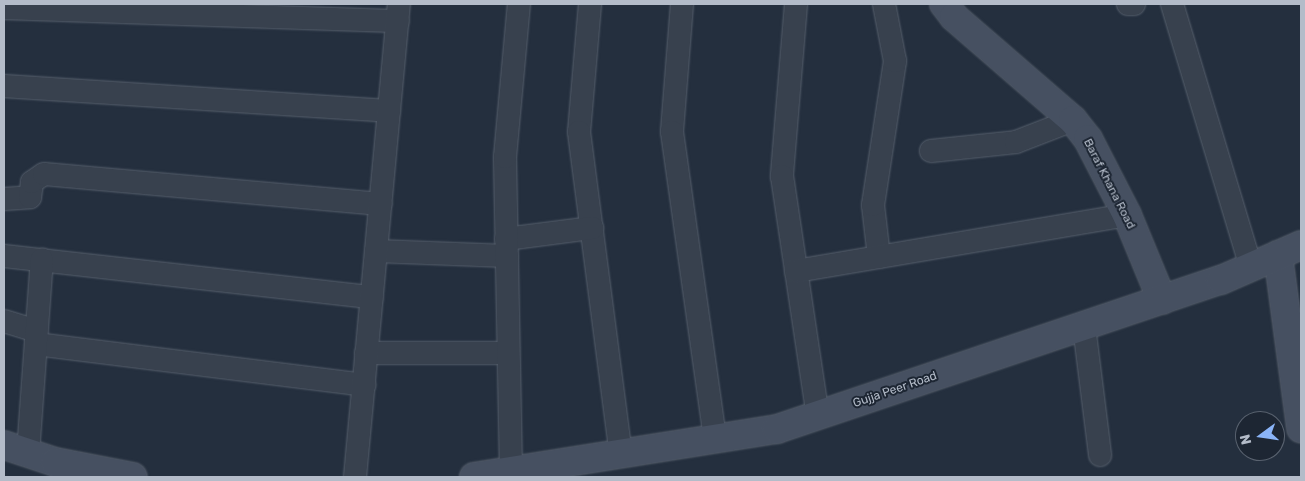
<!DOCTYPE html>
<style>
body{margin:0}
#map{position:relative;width:1305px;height:481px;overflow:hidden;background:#242f3e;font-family:Rubik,sans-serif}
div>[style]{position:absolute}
.roads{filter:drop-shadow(0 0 1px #565f6c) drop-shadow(0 0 1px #565f6c)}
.street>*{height:22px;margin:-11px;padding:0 11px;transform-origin:11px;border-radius:11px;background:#38414e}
.secondary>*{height:28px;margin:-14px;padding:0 14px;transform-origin:14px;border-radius:14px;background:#465061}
span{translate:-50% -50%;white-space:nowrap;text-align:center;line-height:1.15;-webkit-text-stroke:4px #1d2633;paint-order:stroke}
.street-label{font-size:12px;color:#b4bcc9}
.frame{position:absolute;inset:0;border:5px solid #b4bcc9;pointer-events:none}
.north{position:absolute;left:1235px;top:411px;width:50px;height:50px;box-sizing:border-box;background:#1d2633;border:1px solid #59626f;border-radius:50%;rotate:256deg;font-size:14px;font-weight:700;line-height:20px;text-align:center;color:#b4bcc9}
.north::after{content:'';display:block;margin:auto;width:18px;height:22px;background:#8ab4f8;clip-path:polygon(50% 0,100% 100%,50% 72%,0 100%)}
</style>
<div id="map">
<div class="roads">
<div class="street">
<div style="left:590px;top:4px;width:128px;rotate:94.9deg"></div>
<div style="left:579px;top:132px;width:325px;rotate:82.6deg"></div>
<div style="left:682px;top:4px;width:128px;rotate:94.5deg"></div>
<div style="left:672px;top:132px;width:310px;rotate:82deg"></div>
<div style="left:796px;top:4px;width:173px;rotate:94.7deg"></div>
<div style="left:782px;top:176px;width:244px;rotate:81.5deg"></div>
<div style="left:1128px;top:4px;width:6px"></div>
<div style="left:1172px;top:4px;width:275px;rotate:73.3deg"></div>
<div style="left:4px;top:8px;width:394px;rotate:1.9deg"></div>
<div style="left:4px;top:86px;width:386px;rotate:3.7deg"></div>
<div style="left:931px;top:151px;width:85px;rotate:-6deg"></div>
<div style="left:1016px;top:142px;width:61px;rotate:-21.1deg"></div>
<div style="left:4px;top:199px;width:26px;rotate:-4deg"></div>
<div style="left:30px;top:197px;width:15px;rotate:-82deg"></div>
<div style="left:32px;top:182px;width:14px;rotate:-34deg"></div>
<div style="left:44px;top:174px;width:338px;rotate:5.1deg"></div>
<div style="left:506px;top:239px;width:87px;rotate:-7.3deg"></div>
<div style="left:376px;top:251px;width:131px;rotate:2.2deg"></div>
<div style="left:4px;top:256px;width:370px;rotate:6.4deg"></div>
<div style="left:879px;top:257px;width:52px;rotate:-96.6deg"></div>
<div style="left:873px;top:205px;width:146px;rotate:-81.3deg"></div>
<div style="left:895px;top:61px;width:58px;rotate:-100.9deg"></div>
<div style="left:796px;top:271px;width:336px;rotate:-9.6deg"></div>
<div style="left:4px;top:321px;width:34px;rotate:17deg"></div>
<div style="left:1084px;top:326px;width:130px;rotate:82.9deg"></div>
<div style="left:36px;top:344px;width:331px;rotate:7.1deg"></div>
<div style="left:366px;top:353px;width:142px"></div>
<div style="left:28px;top:453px;width:194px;rotate:-85.9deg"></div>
<div style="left:511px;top:471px;width:314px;rotate:-91.1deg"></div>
<div style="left:505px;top:157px;width:154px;rotate:-84.8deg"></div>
<div style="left:355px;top:477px;width:475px;rotate:-84.7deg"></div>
</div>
<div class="secondary">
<div style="left:944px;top:4px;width:16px;rotate:52deg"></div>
<div style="left:954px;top:17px;width:157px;rotate:40.9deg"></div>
<div style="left:1073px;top:120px;width:24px;rotate:52deg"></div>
<div style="left:1088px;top:139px;width:85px;rotate:62.8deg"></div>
<div style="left:1127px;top:215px;width:92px;rotate:67.6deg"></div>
<div style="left:1278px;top:255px;width:175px;rotate:82.4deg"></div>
<div style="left:4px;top:445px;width:54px;rotate:18.4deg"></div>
<div style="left:55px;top:462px;width:79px;rotate:10.9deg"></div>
<div style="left:474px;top:477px;width:307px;rotate:-9deg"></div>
<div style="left:777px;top:429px;width:468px;rotate:-18.6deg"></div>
<div style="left:1221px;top:280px;width:87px;rotate:-23.6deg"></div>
</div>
</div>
<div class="street-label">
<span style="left:1109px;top:184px;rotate:63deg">Baraf Khana Road</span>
<span style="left:895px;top:390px;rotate:-19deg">Gujja Peer Road</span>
</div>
<div class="frame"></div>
<div class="north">N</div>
</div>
